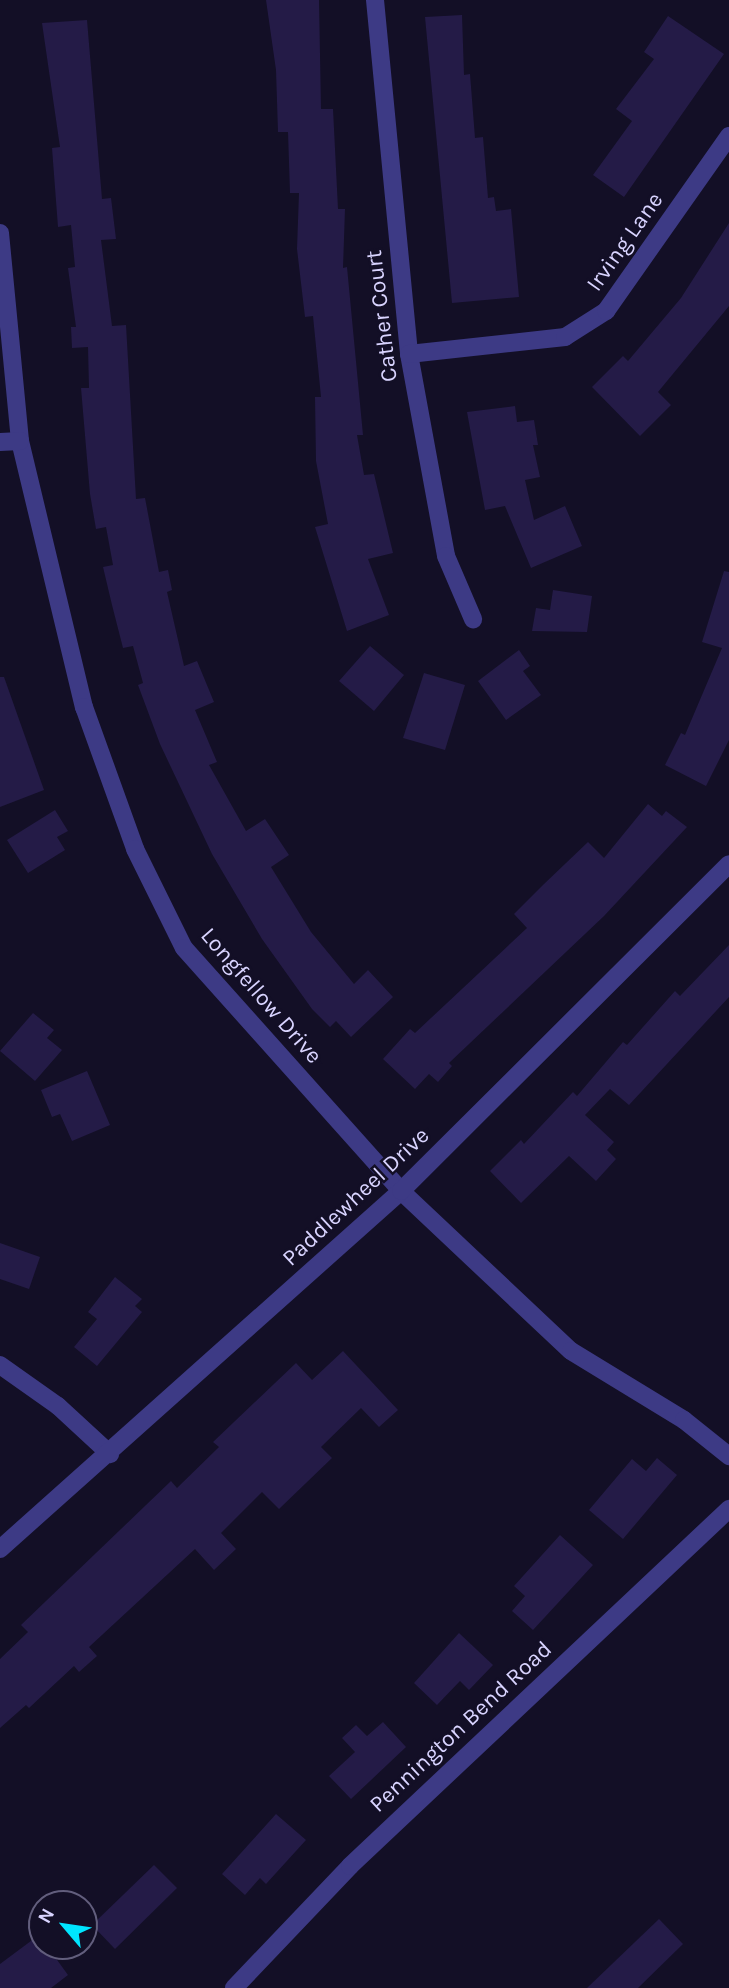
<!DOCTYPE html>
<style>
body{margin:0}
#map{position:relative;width:729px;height:1988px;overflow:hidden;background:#130f26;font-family:Karla,sans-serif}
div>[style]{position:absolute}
.building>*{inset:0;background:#241b47}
.minor>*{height:18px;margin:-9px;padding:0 9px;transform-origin:9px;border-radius:9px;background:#3d3a85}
span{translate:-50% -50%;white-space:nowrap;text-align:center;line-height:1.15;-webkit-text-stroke:5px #130f26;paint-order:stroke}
.street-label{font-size:23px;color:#d9d4ff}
.north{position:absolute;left:28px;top:1890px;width:70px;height:70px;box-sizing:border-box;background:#130f26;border:2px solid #625e7d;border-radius:50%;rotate:299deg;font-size:19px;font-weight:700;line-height:28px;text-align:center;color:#d9d4ff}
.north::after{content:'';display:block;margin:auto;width:24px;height:32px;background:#00e5ff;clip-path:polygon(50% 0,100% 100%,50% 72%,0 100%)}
</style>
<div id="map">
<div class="building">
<div style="clip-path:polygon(266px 0,319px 0,321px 109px,333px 109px,338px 209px,345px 209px,343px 268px,347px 267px,363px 435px,357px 435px,364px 475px,374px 474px,393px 553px,368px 559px,389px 615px,347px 631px,315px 527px,328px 524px,316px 461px,315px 397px,321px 397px,313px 316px,305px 317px,297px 249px,299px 193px,290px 193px,288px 132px,278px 132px,276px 70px)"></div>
<div style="clip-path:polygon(462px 15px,464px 75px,470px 74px,475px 138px,483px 137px,488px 198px,494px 197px,496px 211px,511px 209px,519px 297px,452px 303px,425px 17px)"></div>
<div style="clip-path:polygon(668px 16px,724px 54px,624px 197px,593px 175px,632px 121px,616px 109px,654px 59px,644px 52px)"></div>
<div style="clip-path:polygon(87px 20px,102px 199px,111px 198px,116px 239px,101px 240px,112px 326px,126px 325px,136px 499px,145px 498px,159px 572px,168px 570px,172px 590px,167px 592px,184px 666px,197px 661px,214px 702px,195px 710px,217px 762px,209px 765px,246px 831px,265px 819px,289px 855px,271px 867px,311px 932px,354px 984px,368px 970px,393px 997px,351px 1037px,336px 1021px,330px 1027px,312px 1009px,262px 939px,212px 854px,160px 744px,138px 685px,143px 683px,133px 646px,123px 648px,112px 605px,103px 567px,113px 565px,106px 527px,96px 529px,90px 494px,81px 388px,89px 388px,88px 347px,72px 348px,71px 327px,76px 327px,68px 268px,75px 267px,71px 225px,58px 227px,52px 148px,60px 147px,42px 23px)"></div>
<div style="clip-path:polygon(729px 223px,729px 306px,658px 392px,671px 405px,640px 436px,592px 387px,623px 356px,628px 361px,681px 298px)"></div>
<div style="clip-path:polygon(515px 406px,517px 422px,534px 420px,538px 445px,533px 445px,540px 477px,525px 480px,534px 520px,565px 506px,582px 546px,531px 568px,505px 506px,485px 510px,467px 412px)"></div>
<div style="clip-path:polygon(724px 571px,729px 572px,729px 740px,706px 786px,665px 765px,681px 733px,685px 735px,722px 648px,702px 642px)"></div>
<div style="clip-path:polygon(553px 590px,592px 596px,587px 632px,532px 631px,536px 608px,550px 610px)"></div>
<div style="clip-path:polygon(370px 646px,404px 675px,374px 711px,339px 681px)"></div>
<div style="clip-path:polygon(519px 650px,530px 666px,523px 671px,541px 695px,506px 720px,478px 681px)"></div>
<div style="clip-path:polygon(424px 673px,465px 685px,445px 750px,403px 738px)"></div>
<div style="clip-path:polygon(0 677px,4px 677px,44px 790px,0 807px)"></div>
<div style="clip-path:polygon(648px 804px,662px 816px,666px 811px,687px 827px,604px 916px,449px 1063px,452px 1066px,438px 1082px,429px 1074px,415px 1089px,383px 1059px,410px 1029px,415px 1033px,527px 928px,514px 914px,544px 884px,588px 842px,604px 858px)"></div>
<div style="clip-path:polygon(55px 810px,68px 831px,57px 837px,65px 850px,28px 873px,7px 840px)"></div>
<div style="clip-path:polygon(729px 945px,729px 997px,629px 1105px,610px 1089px,585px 1115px,614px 1142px,607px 1150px,616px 1159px,596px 1181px,569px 1156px,521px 1203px,490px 1171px,521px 1140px,524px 1144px,573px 1092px,577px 1096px,623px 1042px,627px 1045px,675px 991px,680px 996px)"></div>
<div style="clip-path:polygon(33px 1013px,54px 1030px,47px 1038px,62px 1050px,35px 1081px,0 1051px)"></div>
<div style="clip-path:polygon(87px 1071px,110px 1125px,72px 1141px,60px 1114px,52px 1117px,41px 1090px)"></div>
<div style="clip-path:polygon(0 1243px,40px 1257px,29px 1289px,0 1279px)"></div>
<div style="clip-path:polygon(115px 1277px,142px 1299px,135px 1306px,142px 1312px,97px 1366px,74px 1347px,97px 1319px,88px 1312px)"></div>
<div style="clip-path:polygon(343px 1351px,398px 1410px,379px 1427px,361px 1408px,321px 1447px,332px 1458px,279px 1509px,262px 1492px,221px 1533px,236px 1549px,214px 1570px,195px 1549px,89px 1647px,97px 1656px,79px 1672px,74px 1666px,29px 1708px,26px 1705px,0 1728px,0 1659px,28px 1632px,21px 1625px,171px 1481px,177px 1488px,219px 1447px,213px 1442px,296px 1363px,312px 1380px)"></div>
<div style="clip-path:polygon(657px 1458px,677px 1475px,623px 1539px,589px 1510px,632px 1459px,646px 1471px)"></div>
<div style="clip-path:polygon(560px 1535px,593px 1565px,533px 1630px,512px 1611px,525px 1596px,514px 1586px)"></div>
<div style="clip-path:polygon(459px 1633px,493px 1665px,469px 1690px,460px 1681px,437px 1705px,414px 1683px)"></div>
<div style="clip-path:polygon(383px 1722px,406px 1747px,351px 1799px,329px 1776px,355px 1752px,342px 1738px,356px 1725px,367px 1736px)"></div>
<div style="clip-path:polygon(276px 1814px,306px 1840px,266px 1884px,260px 1878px,245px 1895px,222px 1874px)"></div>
<div style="clip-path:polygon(154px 1865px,177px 1888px,115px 1949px,92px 1925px)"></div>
<div style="clip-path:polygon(659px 1919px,683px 1944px,638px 1988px,587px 1988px)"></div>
<div style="clip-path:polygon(39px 1935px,42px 1946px,47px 1946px,68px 1975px,51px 1988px,0 1988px,0 1964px)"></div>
</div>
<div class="minor">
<div style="left:375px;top:0;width:356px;rotate:84.5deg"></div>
<div style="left:409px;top:354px;width:205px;rotate:79.6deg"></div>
<div style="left:446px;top:556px;width:69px;rotate:66.8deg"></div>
<div style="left:0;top:233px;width:209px;rotate:84.5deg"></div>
<div style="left:20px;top:441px;width:274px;rotate:76.5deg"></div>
<div style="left:84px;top:707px;width:151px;rotate:70.2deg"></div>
<div style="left:135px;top:849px;width:110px;rotate:63.7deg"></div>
<div style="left:184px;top:948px;width:326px;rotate:48.2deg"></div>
<div style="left:401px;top:1191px;width:233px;rotate:43.3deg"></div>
<div style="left:571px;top:1351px;width:132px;rotate:31.4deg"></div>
<div style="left:684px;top:1420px;width:58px;rotate:38.7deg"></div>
<div style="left:409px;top:354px;width:157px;rotate:-6.2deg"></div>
<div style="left:565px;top:337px;width:49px;rotate:-32.4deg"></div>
<div style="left:606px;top:311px;width:214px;rotate:-54.9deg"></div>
<div style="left:0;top:442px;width:20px;rotate:-3deg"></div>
<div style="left:0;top:1365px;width:71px;rotate:35.3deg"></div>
<div style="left:58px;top:1406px;width:71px;rotate:42.7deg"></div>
<div style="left:0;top:1549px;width:538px;rotate:-41.76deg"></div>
<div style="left:401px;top:1191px;width:463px;rotate:-44.9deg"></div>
<div style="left:234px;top:1988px;width:168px;rotate:-46.4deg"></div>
<div style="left:350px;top:1866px;width:521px;rotate:-43.29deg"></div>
</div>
<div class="street-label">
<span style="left:625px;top:242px;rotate:-55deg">Irving Lane</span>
<span style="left:382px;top:316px;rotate:-97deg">Cather Court</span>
<span style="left:261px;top:996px;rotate:49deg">Longfellow Drive</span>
<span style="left:356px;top:1197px;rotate:-43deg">Paddlewheel Drive</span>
<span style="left:461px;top:1727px;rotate:-43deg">Pennington Bend Road</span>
</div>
<div class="north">N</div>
</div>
